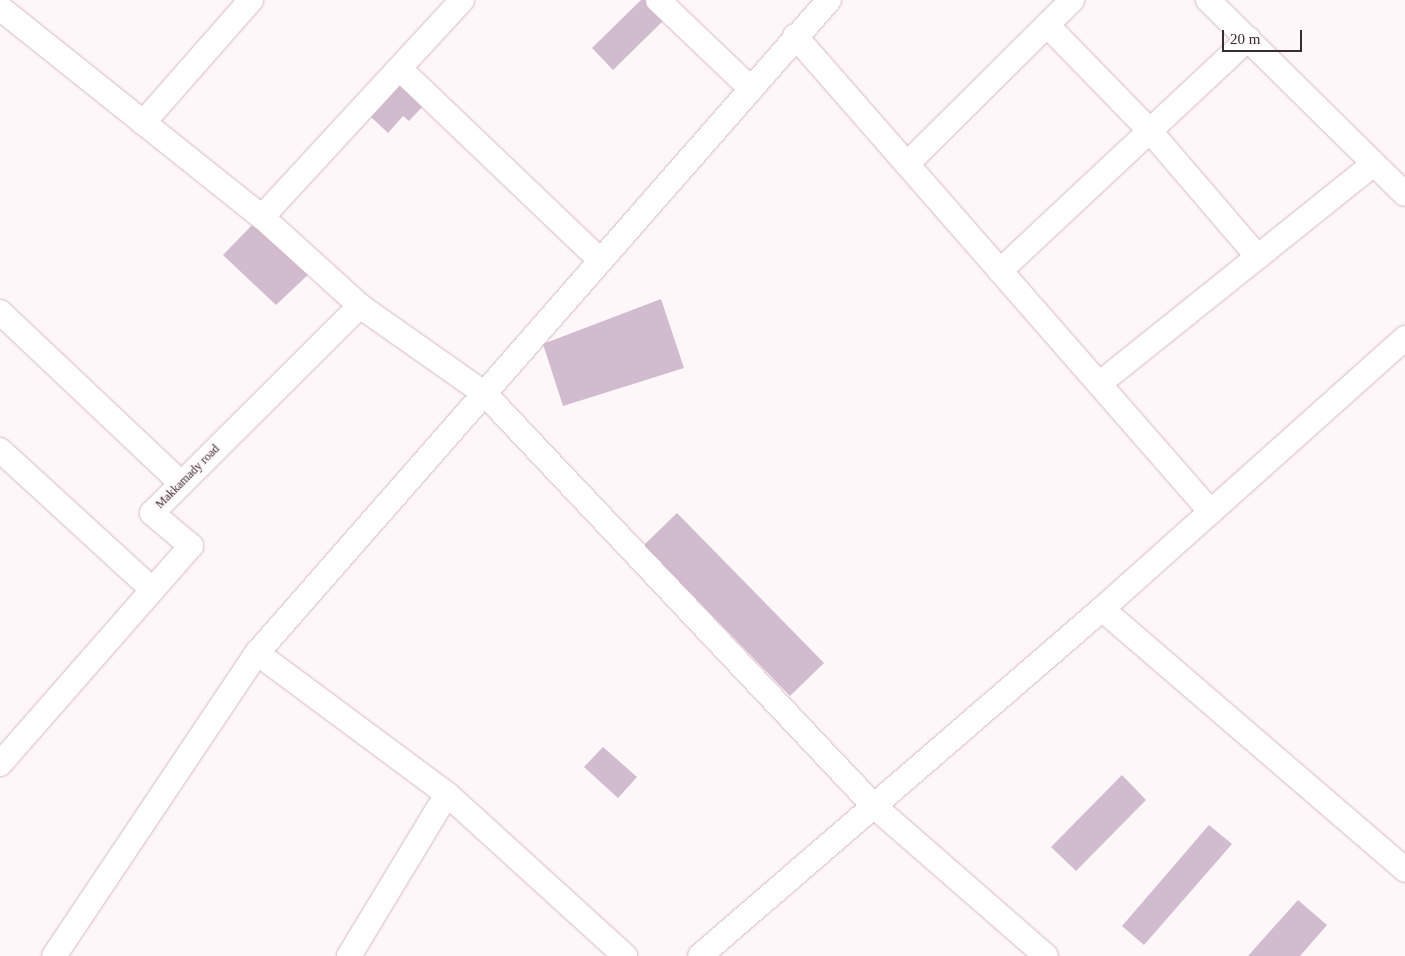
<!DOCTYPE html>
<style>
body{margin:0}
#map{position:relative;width:1405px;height:956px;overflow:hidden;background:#fdf7f9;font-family:"Times New Roman",serif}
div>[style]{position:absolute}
.building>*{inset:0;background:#d1bbce}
.roads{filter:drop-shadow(0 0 1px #d5b8c1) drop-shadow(0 0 1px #d5b8c1)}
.minor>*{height:24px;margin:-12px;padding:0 12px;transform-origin:12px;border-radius:12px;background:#fff}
span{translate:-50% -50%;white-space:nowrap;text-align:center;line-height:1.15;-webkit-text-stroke:5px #fdf7f9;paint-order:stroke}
.street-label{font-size:12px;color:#372c30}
.scale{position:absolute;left:1222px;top:30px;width:80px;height:22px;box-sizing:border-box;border:2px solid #372c30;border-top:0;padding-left:6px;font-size:15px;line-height:18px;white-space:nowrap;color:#372c30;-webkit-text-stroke:4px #fdf7f9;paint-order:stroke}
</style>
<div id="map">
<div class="building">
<div style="clip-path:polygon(641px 0,646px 0,665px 19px,613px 70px,592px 48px)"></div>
<div style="clip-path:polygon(404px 81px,427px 102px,409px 121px,403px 116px,388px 133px,371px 117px)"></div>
<div style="clip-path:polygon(256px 221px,312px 271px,276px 305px,223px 255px)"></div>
<div style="clip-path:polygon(661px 299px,684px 368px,563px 406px,543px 344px)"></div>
<div style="clip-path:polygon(677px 513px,824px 663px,790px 696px,644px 545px)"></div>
<div style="clip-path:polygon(603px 747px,637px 777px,618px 798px,584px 767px)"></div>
<div style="clip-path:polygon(1122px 775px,1146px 800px,1076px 871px,1051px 847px)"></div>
<div style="clip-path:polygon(1209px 825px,1232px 844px,1144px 945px,1122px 926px)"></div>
<div style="clip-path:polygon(1298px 900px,1327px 925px,1300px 956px,1248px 956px)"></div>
</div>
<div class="roads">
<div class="minor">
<div style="left:658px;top:0;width:129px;rotate:43.7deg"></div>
<div style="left:1208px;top:0;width:276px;rotate:44.6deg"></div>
<div style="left:0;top:8px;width:335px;rotate:38.6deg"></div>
<div style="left:262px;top:217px;width:132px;rotate:42.2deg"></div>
<div style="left:360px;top:306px;width:151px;rotate:35.1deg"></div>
<div style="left:484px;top:393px;width:568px;rotate:46.64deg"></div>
<div style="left:874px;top:806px;width:228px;rotate:41.1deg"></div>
<div style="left:1047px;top:25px;width:148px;rotate:45.8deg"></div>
<div style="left:1150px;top:131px;width:166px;rotate:49.4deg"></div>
<div style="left:795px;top:36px;width:632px;rotate:48.85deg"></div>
<div style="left:400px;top:69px;width:277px;rotate:43.7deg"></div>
<div style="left:143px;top:123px;width:164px;rotate:-48.7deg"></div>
<div style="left:907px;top:164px;width:233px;rotate:-44.8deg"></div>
<div style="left:262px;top:217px;width:295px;rotate:-47.3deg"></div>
<div style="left:1000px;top:271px;width:340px;rotate:-43.1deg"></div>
<div style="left:0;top:312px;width:249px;rotate:43.4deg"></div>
<div style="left:1099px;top:384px;width:352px;rotate:-38.7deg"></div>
<div style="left:0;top:450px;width:207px;rotate:42.5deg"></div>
<div style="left:1102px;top:609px;width:400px;rotate:40.7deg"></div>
<div style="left:257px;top:653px;width:237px;rotate:36.6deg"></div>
<div style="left:447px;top:794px;width:241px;rotate:42.3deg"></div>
<div style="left:0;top:764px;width:290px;rotate:-48.8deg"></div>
<div style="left:191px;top:546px;width:51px;rotate:-139.8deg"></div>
<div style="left:152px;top:513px;width:293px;rotate:-44.9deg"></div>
<div style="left:54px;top:956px;width:365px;rotate:-56.2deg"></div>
<div style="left:257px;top:653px;width:868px;rotate:-48.78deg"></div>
<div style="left:349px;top:956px;width:189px;rotate:-58.8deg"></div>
<div style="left:700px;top:956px;width:531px;rotate:-40.8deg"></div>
<div style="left:1102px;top:609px;width:407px;rotate:-41.8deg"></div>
</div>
</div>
<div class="street-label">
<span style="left:188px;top:477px;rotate:-45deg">Makkamady road</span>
</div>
<div class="scale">20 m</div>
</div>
